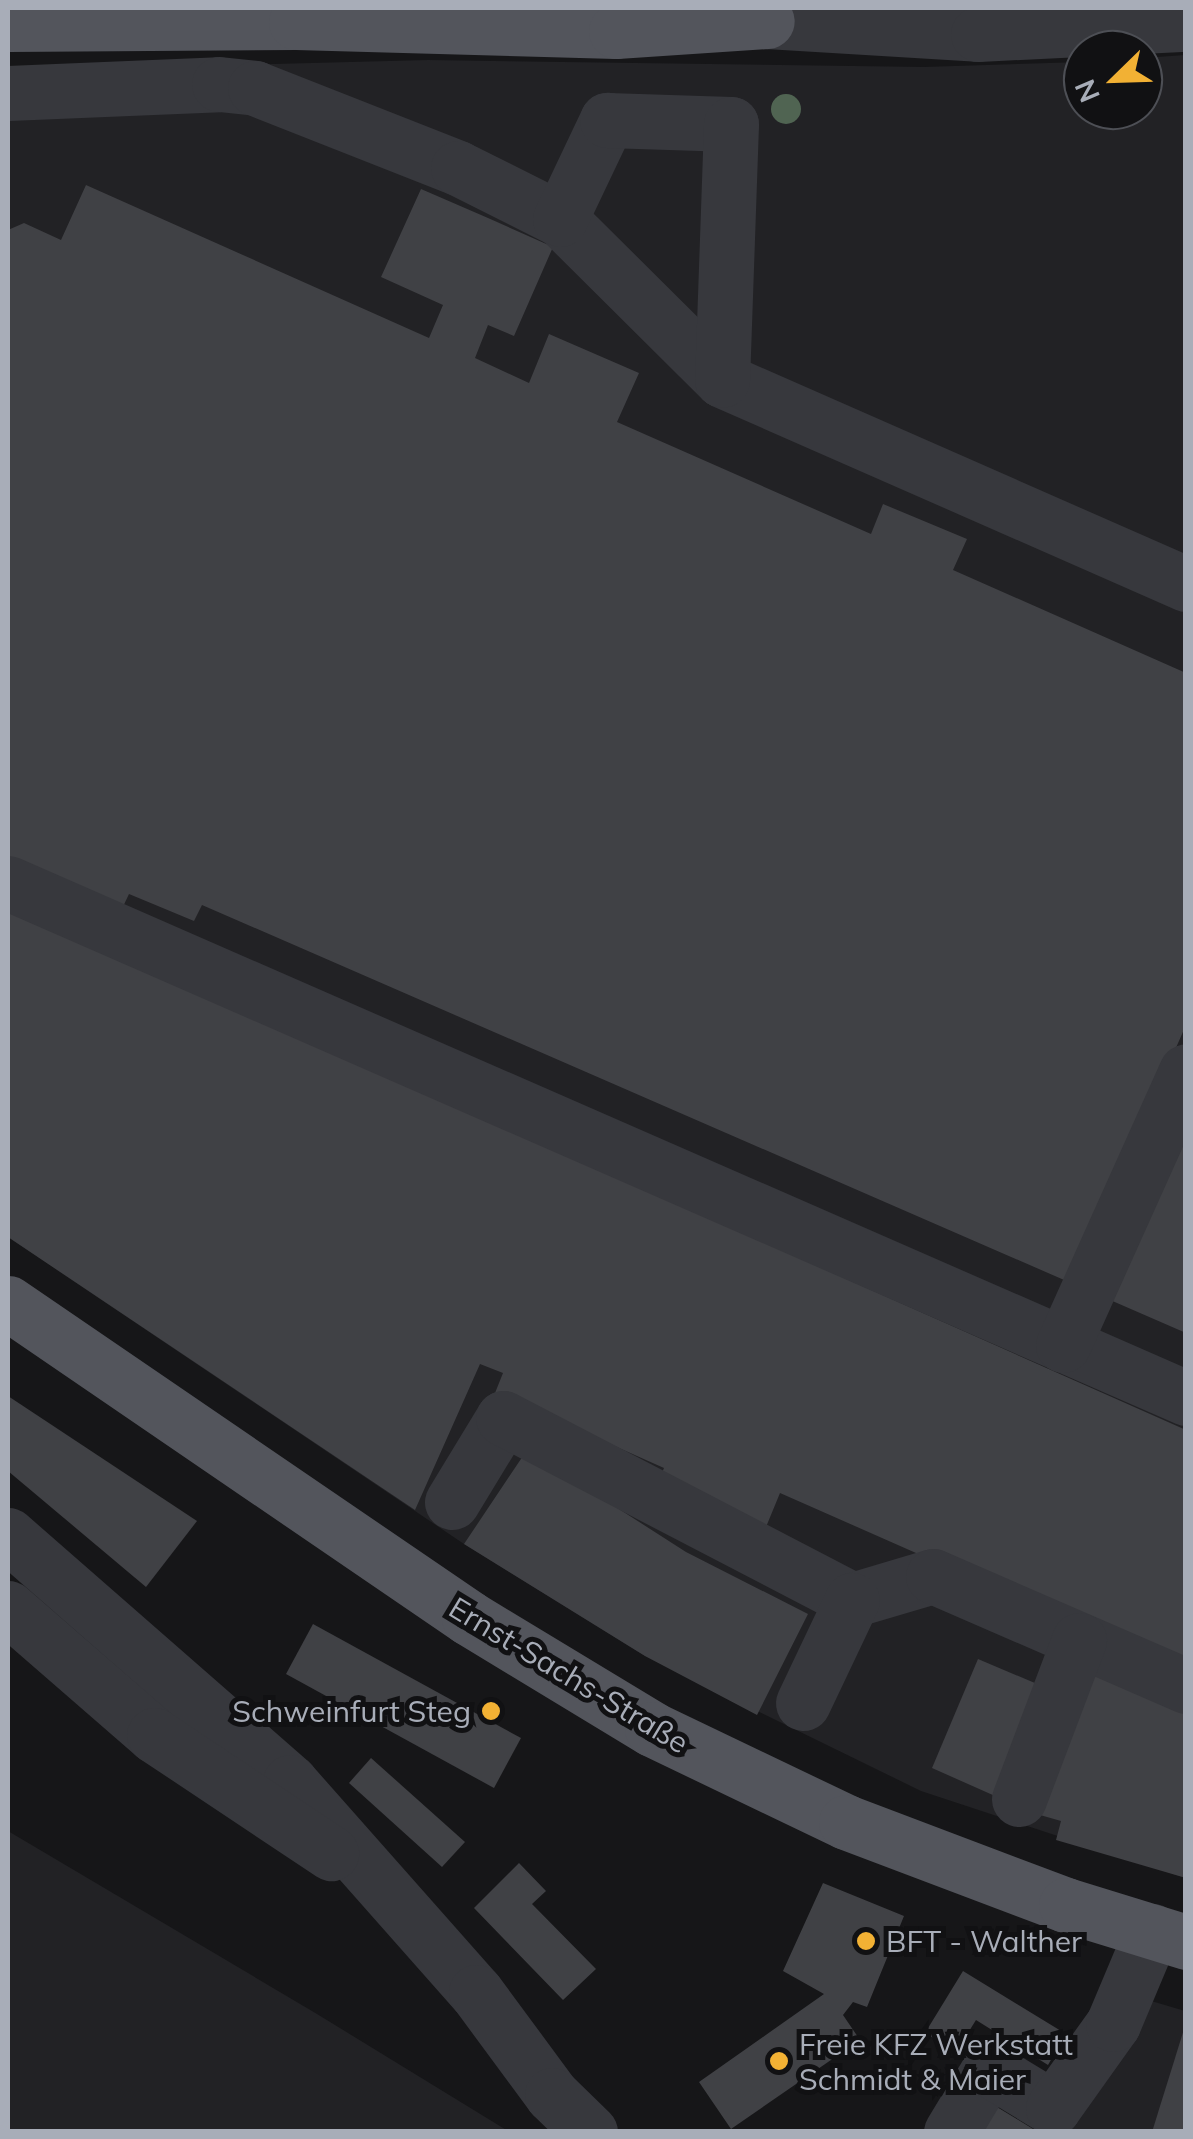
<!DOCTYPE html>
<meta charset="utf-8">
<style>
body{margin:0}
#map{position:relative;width:1193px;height:2139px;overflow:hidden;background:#161618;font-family:Mulish,sans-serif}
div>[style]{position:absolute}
.built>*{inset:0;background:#222225}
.building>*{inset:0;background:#404145}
.minor>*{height:55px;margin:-27.5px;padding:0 27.5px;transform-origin:27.5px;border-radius:27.5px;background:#37383d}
.major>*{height:55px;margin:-27.5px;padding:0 27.5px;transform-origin:27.5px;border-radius:27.5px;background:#53555c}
.trees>*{width:30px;height:30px;margin:-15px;border-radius:50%;background:#506452}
.dots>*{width:28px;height:28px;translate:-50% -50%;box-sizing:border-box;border:5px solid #111113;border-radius:50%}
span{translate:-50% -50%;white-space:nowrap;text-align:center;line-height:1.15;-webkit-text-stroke:10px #111113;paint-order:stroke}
.street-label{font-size:30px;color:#a8adb8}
.poi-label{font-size:30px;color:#a8adb8}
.right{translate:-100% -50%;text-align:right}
.left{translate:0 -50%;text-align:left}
.frame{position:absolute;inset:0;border:10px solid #a8adb8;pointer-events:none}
.north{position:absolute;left:1063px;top:30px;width:100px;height:100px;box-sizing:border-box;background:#111113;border:2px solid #4d4f55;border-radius:50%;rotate:247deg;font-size:28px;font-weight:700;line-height:40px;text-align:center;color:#a8adb8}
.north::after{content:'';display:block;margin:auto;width:35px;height:45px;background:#f2b134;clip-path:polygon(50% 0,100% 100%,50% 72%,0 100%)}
</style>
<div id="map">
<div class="built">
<div style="clip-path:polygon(1185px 55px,1185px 1878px,921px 1791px,645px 1656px,464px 1544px,8px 1237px,8px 71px,428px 60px,924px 67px,1083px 62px,1083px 110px,1143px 110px,1143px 58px)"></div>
<div style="clip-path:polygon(8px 1831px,317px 2014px,508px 2131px,8px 2131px)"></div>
<div style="clip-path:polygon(1148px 2000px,1185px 2011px,1185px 2131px,1066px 2132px)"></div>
</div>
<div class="building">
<div style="clip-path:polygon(86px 185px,429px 338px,443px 305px,381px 277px,421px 189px,488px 218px,553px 247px,514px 336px,488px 325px,475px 358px,529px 383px,549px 334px,639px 373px,617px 422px,871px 534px,883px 504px,967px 539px,953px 570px,1186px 673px,1186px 1025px,1134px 1143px,1186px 1115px,1186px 1333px,202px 905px,194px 921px,129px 894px,120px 913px,8px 863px,8px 230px,24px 223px,61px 240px)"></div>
<div style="clip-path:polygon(8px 906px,1186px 1430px,1186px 1672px,780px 1493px,766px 1527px,659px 1480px,664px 1468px,495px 1393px,503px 1373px,480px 1364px,415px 1510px,8px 1237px)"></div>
<div style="clip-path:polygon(8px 1396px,197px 1521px,146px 1587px,8px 1471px)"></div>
<div style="clip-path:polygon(527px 1450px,686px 1552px,808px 1614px,757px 1715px,645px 1656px,464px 1544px)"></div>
<div style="clip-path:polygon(313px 1624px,521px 1738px,494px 1788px,286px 1674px)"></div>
<div style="clip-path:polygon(978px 1659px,1042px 1686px,995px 1796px,932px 1768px)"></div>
<div style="clip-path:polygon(1086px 1664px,1186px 1707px,1186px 1878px,1056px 1840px,1061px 1821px,1033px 1813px)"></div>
<div style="clip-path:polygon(371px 1758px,465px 1842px,442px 1867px,349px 1783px)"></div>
<div style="clip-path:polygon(519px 1863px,546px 1891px,532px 1904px,596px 1969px,563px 2000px,474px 1908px)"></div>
<div style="clip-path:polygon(823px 1883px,904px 1916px,867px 2007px,853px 2002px,843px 2015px,860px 2040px,731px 2129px,699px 2082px,824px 1994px,783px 1971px)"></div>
<div style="clip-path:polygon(963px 1971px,1066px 2034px,1048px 2065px,976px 2020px,956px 2052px,925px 2033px)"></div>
<div style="clip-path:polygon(1185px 2026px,1186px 2132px,1152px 2132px)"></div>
<div style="clip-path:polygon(997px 2107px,1038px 2132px,982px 2132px)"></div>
</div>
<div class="minor">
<div style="left:740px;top:8px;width:30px;rotate:26deg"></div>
<div style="left:767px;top:21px;width:211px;rotate:3.5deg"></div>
<div style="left:978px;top:34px;width:208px;rotate:-2.8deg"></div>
<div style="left:8px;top:93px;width:211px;rotate:-2.4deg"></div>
<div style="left:219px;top:84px;width:36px;rotate:6deg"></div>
<div style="left:255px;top:88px;width:218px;rotate:21.5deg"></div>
<div style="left:458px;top:168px;width:114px;rotate:26.6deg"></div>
<div style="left:560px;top:219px;width:228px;rotate:44.8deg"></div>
<div style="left:722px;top:380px;width:507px;rotate:23.73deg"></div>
<div style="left:560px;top:219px;width:110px;rotate:-64.6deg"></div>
<div style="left:607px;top:120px;width:124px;rotate:1.8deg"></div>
<div style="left:731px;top:124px;width:256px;rotate:92deg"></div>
<div style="left:8px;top:883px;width:1286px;rotate:23.61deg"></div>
<div style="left:1063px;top:1345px;width:300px;rotate:-65.8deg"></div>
<div style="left:452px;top:1502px;width:98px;rotate:-58.7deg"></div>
<div style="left:503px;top:1418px;width:394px;rotate:27.5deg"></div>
<div style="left:852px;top:1600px;width:84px;rotate:-16.5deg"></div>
<div style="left:933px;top:1576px;width:276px;rotate:23.5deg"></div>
<div style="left:8px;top:1535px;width:375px;rotate:41.2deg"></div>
<div style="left:290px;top:1782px;width:281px;rotate:48.5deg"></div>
<div style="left:476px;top:1992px;width:128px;rotate:53.6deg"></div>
<div style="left:552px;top:2095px;width:53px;rotate:44.2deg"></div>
<div style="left:8px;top:1608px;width:194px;rotate:41deg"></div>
<div style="left:154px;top:1735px;width:213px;rotate:33.7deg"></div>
<div style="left:803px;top:1703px;width:114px;rotate:-64.6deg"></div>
<div style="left:1019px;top:1799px;width:170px;rotate:-69.3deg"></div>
<div style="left:951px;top:2132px;width:74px;rotate:-58.9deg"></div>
<div style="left:989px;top:2069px;width:75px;rotate:31.4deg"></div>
<div style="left:1053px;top:2108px;width:103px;rotate:-54.5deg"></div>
<div style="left:1113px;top:2024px;width:101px;rotate:-67.2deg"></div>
</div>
<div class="major">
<div style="left:8px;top:24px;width:288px;rotate:-0.4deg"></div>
<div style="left:296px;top:22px;width:320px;rotate:1.6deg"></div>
<div style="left:616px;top:31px;width:151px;rotate:-3.8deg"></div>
<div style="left:8px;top:1303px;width:558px;rotate:34.34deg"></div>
<div style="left:469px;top:1618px;width:214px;rotate:31.2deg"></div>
<div style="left:652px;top:1729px;width:215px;rotate:25.6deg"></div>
<div style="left:846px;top:1822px;width:235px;rotate:20.7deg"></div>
<div style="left:1066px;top:1905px;width:126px;rotate:17.1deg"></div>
</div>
<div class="trees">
<div style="left:786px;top:109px"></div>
</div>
<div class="dots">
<div style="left:491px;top:1711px;background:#f2b134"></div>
<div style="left:866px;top:1941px;background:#f2b134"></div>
<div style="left:779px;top:2061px;background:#f2b134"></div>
</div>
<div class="street-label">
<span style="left:569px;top:1675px;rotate:31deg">Ernst-Sachs-Straße</span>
</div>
<div class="poi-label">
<span class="right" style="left:471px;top:1711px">Schweinfurt Steg</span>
<span class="left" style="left:886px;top:1941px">BFT - Walther</span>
<span class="left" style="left:799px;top:2061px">Freie KFZ Werkstatt<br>Schmidt &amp; Maier</span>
</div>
<div class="frame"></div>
<div class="north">N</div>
</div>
